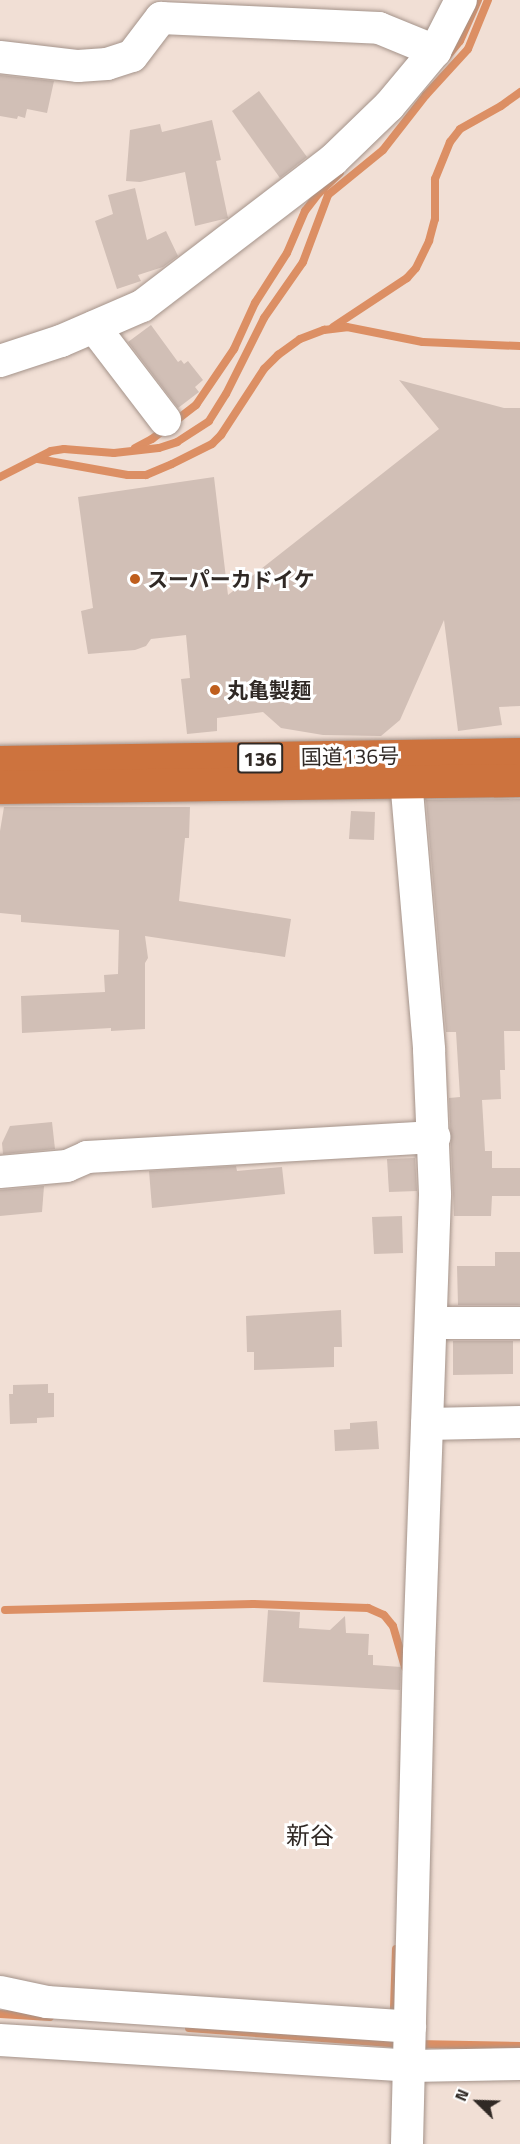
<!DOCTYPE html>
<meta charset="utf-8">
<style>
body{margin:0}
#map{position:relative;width:520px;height:2144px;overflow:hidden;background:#f1dfd5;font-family:"Titillium Web","Noto Sans JP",sans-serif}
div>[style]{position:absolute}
.stream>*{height:8px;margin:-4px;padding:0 4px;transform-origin:4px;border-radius:4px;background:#dc8f64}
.building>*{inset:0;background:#d1bfb6}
.roads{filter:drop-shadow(0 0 2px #a4938a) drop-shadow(0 0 2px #a4938a)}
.minor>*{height:32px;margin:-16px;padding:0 16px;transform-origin:16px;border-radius:16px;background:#fff}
.highway>*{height:33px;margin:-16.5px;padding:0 16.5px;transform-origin:16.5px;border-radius:16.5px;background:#cd733e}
.dots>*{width:16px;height:16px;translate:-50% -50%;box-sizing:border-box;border:3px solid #fff;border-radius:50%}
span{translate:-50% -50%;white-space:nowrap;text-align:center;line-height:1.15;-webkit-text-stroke:6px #fff;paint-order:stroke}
.shield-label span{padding:2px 4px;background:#fff;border:2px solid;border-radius:4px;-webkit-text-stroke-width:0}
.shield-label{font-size:20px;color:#302925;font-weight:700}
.poi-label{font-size:21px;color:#302925;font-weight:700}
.left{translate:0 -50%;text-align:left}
.street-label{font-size:21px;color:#302925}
.quarter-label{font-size:24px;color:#302925}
.north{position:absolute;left:448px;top:2072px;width:60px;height:60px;-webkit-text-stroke:4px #fff;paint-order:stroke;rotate:293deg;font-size:16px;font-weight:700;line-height:24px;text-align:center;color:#302925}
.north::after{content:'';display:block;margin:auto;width:21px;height:27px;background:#302925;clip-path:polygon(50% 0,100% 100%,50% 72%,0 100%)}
</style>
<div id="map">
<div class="stream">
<div style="left:446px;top:58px;width:22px;rotate:-51deg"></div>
<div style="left:460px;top:41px;width:45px;rotate:-66.3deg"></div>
<div style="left:333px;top:327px;width:89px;rotate:-33.5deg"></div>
<div style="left:407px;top:278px;width:13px;rotate:-48deg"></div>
<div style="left:416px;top:268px;width:30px;rotate:-64deg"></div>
<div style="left:429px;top:241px;width:23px;rotate:-75deg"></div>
<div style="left:435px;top:219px;width:40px;rotate:-90deg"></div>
<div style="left:435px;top:179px;width:40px;rotate:-68deg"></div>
<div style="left:450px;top:142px;width:16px;rotate:-52deg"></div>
<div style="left:460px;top:129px;width:47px;rotate:-29.3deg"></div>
<div style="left:501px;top:106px;width:24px;rotate:-36deg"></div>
<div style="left:135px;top:448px;width:19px;rotate:-28deg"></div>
<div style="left:152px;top:439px;width:56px;rotate:-37.7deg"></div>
<div style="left:196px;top:405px;width:68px;rotate:-55.8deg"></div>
<div style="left:234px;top:349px;width:51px;rotate:-65.5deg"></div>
<div style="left:255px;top:303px;width:59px;rotate:-57.4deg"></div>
<div style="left:287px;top:253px;width:46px;rotate:-66.8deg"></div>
<div style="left:305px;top:211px;width:23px;rotate:-52deg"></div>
<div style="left:319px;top:193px;width:29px;rotate:-44deg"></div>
<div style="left:38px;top:459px;width:91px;rotate:10.1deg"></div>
<div style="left:128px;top:475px;width:18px"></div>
<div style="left:146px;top:475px;width:28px;rotate:-23deg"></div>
<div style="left:172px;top:464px;width:45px;rotate:-26.6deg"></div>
<div style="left:212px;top:444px;width:13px;rotate:-45deg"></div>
<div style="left:221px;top:435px;width:79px;rotate:-56.9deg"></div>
<div style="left:264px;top:369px;width:20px;rotate:-45deg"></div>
<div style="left:278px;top:355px;width:27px;rotate:-36deg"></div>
<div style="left:300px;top:339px;width:26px;rotate:-21deg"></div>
<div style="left:324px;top:330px;width:23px;rotate:-7deg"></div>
<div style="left:347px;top:327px;width:77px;rotate:11.2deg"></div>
<div style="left:423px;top:342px;width:97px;rotate:2.4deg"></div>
<div style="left:0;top:477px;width:57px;rotate:-27deg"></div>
<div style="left:51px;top:451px;width:13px;rotate:-9deg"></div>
<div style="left:64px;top:449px;width:50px;rotate:4.6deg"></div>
<div style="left:114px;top:453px;width:45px;rotate:-6.3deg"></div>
<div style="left:159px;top:448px;width:19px;rotate:-18deg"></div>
<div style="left:177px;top:442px;width:38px;rotate:-33deg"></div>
<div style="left:209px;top:421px;width:32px;rotate:-58deg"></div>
<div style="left:226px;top:394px;width:85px;rotate:-63.4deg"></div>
<div style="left:264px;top:318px;width:68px;rotate:-55.1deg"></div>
<div style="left:303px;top:262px;width:72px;rotate:-69.5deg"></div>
<div style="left:328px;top:195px;width:71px;rotate:-39.3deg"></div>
<div style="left:383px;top:150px;width:70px;rotate:-52deg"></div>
<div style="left:426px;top:95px;width:62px;rotate:-47.6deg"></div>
<div style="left:468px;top:49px;width:53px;rotate:-67.8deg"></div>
<div style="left:5px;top:1610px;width:248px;rotate:-1.4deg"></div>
<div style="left:253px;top:1604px;width:115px;rotate:2deg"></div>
<div style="left:368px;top:1608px;width:17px;rotate:24deg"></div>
<div style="left:384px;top:1615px;width:14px;rotate:51deg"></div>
<div style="left:393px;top:1626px;width:43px;rotate:73.7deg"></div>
<div style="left:394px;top:2009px;width:60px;rotate:-88.1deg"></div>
<div style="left:0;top:2014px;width:50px;rotate:3.4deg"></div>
<div style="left:189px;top:2028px;width:215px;rotate:4.3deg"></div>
<div style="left:416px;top:2044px;width:104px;rotate:1.1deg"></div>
</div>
<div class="building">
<div style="clip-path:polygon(0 75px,54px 81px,47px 113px,27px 109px,25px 118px,18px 116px,17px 119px,0 116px)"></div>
<div style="clip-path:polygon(259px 91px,307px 157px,280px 178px,232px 111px)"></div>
<div style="clip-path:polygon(212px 120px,221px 160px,216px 161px,228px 218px,195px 226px,185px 172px,140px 182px,126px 181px,130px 130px,160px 124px,162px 132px)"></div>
<div style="clip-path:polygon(135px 188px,147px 240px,166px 231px,178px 256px,163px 267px,138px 275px,141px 281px,117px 289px,95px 221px,113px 214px,108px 195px)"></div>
<div style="clip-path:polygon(151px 325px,178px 362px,181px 360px,184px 364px,188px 361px,203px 380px,195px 387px,199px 392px,178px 408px,128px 342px)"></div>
<div style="clip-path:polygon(399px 380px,504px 408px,520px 408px,520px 706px,499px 707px,502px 725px,458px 731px,444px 620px,400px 720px,381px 736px,323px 735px,281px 728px,263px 712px,217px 718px,217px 731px,187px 734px,181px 679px,190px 678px,186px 635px,151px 639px,146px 646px,135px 650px,88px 654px,81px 611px,93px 608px,78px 497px,214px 477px,228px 595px,439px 429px)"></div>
<div style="clip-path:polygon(520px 799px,520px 1031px,504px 1031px,505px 1070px,500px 1070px,501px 1099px,482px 1100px,485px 1151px,492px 1151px,492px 1168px,520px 1168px,520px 1196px,492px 1196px,491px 1216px,454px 1216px,449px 1098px,460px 1097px,456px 1032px,446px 1032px,426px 800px)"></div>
<div style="clip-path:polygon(4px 807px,190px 807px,189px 838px,185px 838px,179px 901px,291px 919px,285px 957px,145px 936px,148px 958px,145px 963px,145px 1029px,111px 1031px,111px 1028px,22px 1033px,21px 996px,105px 992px,104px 975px,118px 974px,119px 930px,21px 922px,21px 915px,0 913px,0 831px)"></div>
<div style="clip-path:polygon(351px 811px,375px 812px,374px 840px,349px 839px)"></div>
<div style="clip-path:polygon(52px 1122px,55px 1149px,3px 1154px,2px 1143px,10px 1126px)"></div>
<div style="clip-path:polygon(415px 1158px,417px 1191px,389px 1192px,387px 1159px)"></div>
<div style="clip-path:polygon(236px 1166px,237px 1171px,282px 1167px,285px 1194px,152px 1208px,149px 1171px)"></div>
<div style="clip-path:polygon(44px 1186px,42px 1212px,0 1216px,0 1190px)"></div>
<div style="clip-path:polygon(402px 1216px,403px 1253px,374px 1254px,372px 1217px)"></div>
<div style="clip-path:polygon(495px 1252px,520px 1252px,520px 1305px,458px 1305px,457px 1266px,495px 1266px)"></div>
<div style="clip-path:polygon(341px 1310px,342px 1347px,334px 1347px,334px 1367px,254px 1370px,254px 1352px,247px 1352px,246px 1316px)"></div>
<div style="clip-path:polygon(453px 1341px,513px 1341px,513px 1374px,453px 1375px)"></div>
<div style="clip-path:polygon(48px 1384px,48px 1393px,54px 1393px,54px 1417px,37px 1418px,37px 1423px,10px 1424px,9px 1394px,13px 1394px,13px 1385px)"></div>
<div style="clip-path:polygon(377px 1421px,379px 1449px,335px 1451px,334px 1430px,350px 1429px,350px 1423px)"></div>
<div style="clip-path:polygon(268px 1610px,300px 1612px,299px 1628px,330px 1630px,345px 1616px,346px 1633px,369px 1634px,368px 1655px,373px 1655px,373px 1665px,401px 1667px,400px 1690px,263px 1682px)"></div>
</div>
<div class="roads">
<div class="minor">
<div style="left:0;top:57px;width:79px;rotate:6.6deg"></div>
<div style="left:78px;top:66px;width:29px;rotate:-4deg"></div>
<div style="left:107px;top:64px;width:26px;rotate:-18deg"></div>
<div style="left:132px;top:56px;width:48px;rotate:-52.7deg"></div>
<div style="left:161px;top:18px;width:218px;rotate:2.6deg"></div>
<div style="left:379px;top:28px;width:61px;rotate:22.3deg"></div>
<div style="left:94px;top:327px;width:117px;rotate:52.6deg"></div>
<div style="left:0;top:361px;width:64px;rotate:-18.2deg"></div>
<div style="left:61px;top:341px;width:88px;rotate:-23.4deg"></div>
<div style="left:142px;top:306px;width:240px;rotate:-37.4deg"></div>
<div style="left:333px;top:160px;width:78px;rotate:-44deg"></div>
<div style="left:389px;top:106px;width:72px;rotate:-50.1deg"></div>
<div style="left:435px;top:51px;width:57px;rotate:-63deg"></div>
<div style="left:404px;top:756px;width:295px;rotate:85.1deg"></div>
<div style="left:429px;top:1050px;width:145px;rotate:87.6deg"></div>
<div style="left:435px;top:1195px;width:457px;rotate:92deg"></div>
<div style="left:419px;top:1652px;width:492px;rotate:91.4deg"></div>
<div style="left:0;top:1172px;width:67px;rotate:-5.1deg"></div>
<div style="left:67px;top:1166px;width:22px;rotate:-24deg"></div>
<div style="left:87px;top:1157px;width:348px;rotate:-3.3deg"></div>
<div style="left:431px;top:1323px;width:89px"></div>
<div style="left:427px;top:1424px;width:93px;rotate:-1.2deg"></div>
<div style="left:0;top:1992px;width:48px;rotate:12deg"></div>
<div style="left:47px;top:2002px;width:364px;rotate:3.9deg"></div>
<div style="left:0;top:2040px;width:411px;rotate:3.6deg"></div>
<div style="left:410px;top:2066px;width:110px;rotate:-1deg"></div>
</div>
<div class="highway">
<div style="left:0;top:762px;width:520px;rotate:-0.88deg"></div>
<div style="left:0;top:787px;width:520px;rotate:-0.77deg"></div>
</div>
</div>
<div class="dots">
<div style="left:135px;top:579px;background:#bf5e1d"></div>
<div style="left:215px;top:690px;background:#bf5e1d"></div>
</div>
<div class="shield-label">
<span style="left:260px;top:758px">136</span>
</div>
<div class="poi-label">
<span class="left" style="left:147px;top:579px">スーパーカドイケ</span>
<span class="left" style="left:227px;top:690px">丸亀製麺</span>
</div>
<div class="street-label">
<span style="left:350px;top:756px;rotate:-1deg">国道136号</span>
</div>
<div class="quarter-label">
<span style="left:310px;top:1836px">新谷</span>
</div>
<div class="north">N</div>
</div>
